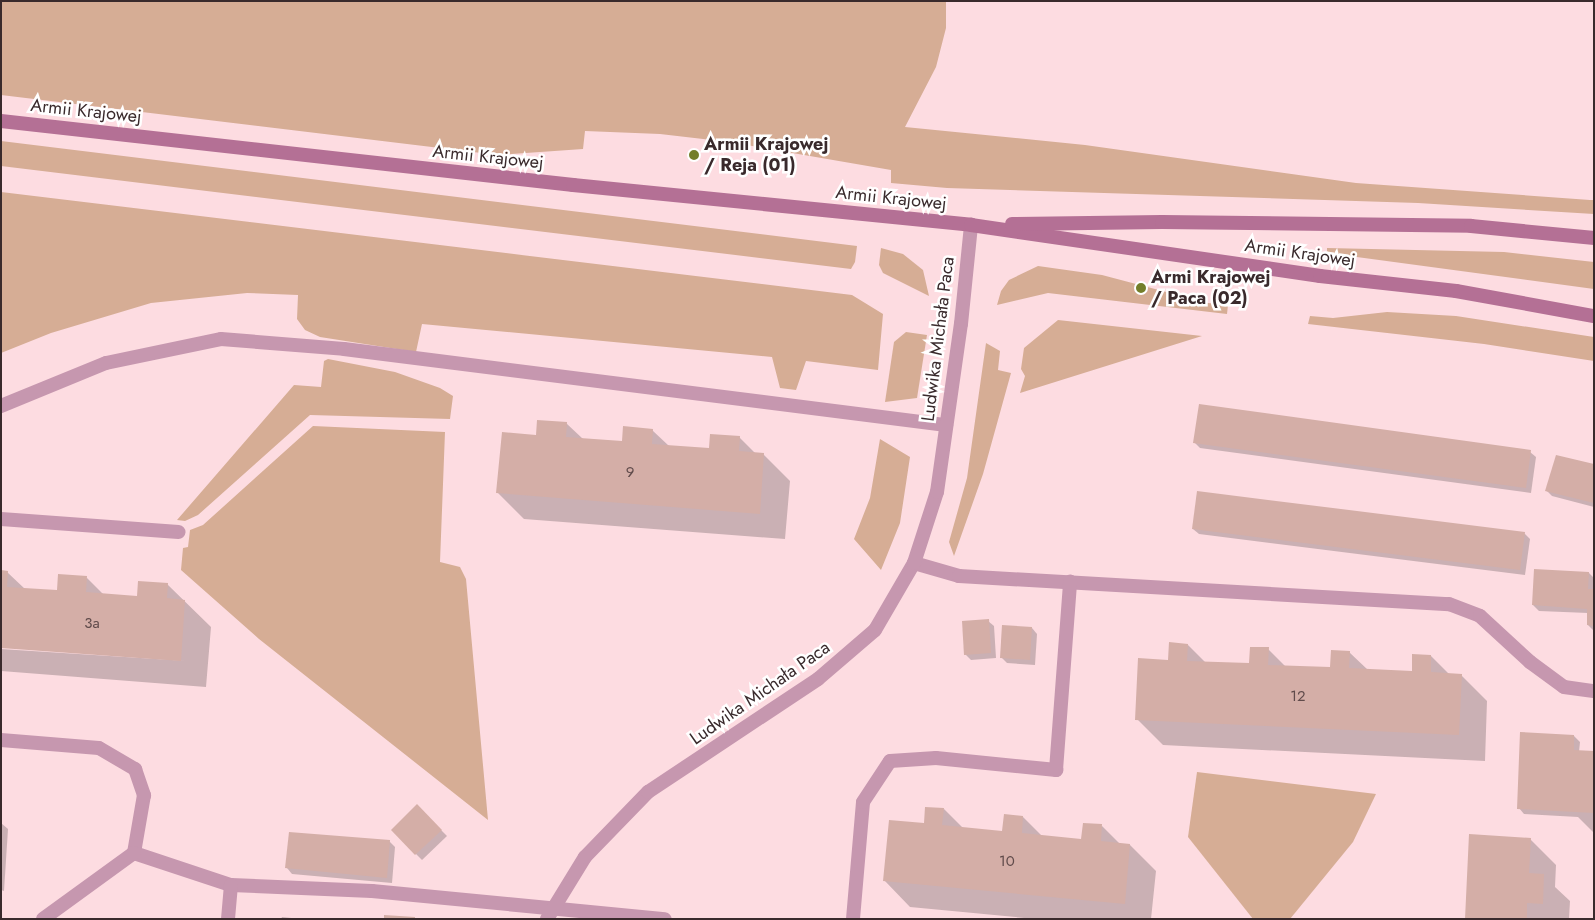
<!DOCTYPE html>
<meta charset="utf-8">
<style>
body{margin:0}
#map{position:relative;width:1595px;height:920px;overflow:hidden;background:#fddce1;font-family:Jost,sans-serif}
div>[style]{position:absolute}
.green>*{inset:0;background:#d6ad95}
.shadow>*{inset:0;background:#0003}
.building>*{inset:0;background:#d4aea7}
.minor>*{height:14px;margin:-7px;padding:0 7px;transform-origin:7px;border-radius:7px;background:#c697af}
.secondary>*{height:14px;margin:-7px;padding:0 7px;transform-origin:7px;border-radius:7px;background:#b47095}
.dots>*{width:14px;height:14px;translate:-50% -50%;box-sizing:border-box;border:2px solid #fff;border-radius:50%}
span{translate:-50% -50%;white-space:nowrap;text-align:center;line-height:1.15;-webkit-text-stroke:5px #fff;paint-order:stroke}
.number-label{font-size:15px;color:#604b4b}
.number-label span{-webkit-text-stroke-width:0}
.street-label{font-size:18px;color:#392a2c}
.poi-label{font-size:18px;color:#392a2c;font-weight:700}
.left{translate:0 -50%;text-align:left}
.frame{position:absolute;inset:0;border:2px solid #392a2c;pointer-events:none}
</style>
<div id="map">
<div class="green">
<div style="clip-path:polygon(1px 1px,946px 1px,946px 28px,936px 67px,905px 127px,1085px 145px,1356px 183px,1590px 200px,1594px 200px,1594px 214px,1418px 203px,947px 188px,891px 183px,891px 170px,729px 142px,660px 134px,585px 131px,583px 149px,498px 155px,1px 95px)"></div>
<div style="clip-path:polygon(1px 141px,857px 246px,855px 262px,851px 269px,1px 166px)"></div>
<div style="clip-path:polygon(1px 192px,852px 295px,883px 314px,878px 370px,806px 361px,796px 390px,780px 388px,772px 357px,422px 324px,416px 352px,320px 337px,305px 330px,297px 319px,298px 295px,247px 293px,151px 303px,51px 333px,1px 353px)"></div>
<div style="clip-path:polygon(881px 248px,903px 254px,923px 270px,929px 296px,883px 273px,879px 265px)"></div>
<div style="clip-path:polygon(1327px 248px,1504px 252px,1594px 262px,1594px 289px,1327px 253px)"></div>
<div style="clip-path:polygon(1038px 266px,1102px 275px,1208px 303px,1228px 305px,1227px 314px,1048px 293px,997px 305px,1001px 291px,1009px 280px)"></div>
<div style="clip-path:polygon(1387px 312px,1456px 316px,1594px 337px,1594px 361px,1484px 344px,1308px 324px,1310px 316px,1333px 318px)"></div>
<div style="clip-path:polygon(1058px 320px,1202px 336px,1020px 393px,1025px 376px,1021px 369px,1024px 348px)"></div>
<div style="clip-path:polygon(906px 332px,927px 335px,917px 398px,885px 402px,894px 342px)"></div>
<div style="clip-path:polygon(986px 343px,1000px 351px,998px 370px,1011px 373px,983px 474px,954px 556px,949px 542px,967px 478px)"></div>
<div style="clip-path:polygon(328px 359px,395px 372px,440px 388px,453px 396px,450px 419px,310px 415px,198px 515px,185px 521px,177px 520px,294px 385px,321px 387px,324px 361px)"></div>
<div style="clip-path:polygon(313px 426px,445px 432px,440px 562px,460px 567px,466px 579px,488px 820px,259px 639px,181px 570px,183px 548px,188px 547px,190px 530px,203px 525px)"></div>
<div style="clip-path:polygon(880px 439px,910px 457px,900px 523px,881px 570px,854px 539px,870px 498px)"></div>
<div style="clip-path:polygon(1197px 772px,1376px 794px,1353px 842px,1290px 919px,1253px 919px,1188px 837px)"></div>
</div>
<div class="shadow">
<div style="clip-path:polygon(566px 423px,583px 439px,623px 443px,652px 430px,669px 446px,710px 449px,739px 437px,756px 454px,763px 454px,790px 481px,785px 539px,524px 519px,498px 493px,538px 436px)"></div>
<div style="clip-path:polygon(1195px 443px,1530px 452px,1536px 457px,1531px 493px,1200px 448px)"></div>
<div style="clip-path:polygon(1594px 466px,1594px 507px,1552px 496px,1547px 491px)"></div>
<div style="clip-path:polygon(1193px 529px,1524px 533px,1530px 539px,1525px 575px,1199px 534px)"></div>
<div style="clip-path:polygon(7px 572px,25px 589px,58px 592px,87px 578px,104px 595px,138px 597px,167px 584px,211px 627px,206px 687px,1px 671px,1px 649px,187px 661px,1px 647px)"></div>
<div style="clip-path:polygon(1589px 573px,1594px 578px,1594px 631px,1588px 625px,1588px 613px,1539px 611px,1533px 605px)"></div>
<div style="clip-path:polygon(988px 621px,994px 626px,996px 658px,971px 660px,965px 654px)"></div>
<div style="clip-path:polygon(1032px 628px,1037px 634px,1035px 665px,1007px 663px,1001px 657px)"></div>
<div style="clip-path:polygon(1188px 645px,1206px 663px,1250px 665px,1268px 649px,1286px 667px,1331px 668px,1349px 652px,1368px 670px,1413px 672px,1431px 656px,1449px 674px,1461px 675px,1487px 701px,1485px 761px,1163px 745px,1137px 719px,1169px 661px)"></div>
<div style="clip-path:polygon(1574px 736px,1580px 742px,1579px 752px,1594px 753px,1594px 833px,1578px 817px,1524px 814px,1519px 808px)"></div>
<div style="clip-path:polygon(417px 806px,447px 836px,422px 860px,392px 830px)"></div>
<div style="clip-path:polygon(944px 809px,963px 828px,1003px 832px,1023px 817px,1042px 836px,1082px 840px,1102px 826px,1120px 844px,1130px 845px,1156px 871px,1151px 919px,1035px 919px,910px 907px,884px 880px,925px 825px)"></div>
<div style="clip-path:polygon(1px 823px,8px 829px,4px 891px,1px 890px)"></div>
<div style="clip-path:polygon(1530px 839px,1556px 865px,1555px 887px,1570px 901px,1569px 919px,1466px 919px)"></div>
<div style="clip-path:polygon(389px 841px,395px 847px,392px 883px,292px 874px,287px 868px)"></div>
<div style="clip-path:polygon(282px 917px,301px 919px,281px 919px)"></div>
</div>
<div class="building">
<div style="clip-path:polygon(1199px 404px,1531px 450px,1526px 488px,1193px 443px)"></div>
<div style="clip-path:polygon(537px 420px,567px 422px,566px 437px,622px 441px,623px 426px,653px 429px,652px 444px,709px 448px,710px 434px,740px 436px,739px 451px,764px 453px,760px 514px,496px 493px,502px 432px,536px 435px)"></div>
<div style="clip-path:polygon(1556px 455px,1594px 464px,1594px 503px,1545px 491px)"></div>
<div style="clip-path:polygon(1197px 491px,1525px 532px,1520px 570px,1192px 529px)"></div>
<div style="clip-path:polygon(1534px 569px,1589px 572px,1588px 589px,1594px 589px,1594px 626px,1587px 625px,1587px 609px,1532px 605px)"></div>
<div style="clip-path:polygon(1px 570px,8px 571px,7px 587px,57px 590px,58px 574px,87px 576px,86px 592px,137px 596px,138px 581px,168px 583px,167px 598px,185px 600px,181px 661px,1px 648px)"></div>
<div style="clip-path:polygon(989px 619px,991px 653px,964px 655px,962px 621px)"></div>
<div style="clip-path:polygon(1002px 625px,1032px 627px,1030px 660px,1000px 658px)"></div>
<div style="clip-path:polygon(1169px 642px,1188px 644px,1187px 661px,1249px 663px,1250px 647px,1269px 647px,1268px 665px,1330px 667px,1331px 650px,1350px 651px,1349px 668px,1412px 671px,1412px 654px,1431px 655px,1431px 672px,1462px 674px,1459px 735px,1135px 720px,1138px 658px,1168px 660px)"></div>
<div style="clip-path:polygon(1520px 732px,1574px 735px,1574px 750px,1594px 751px,1594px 813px,1517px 809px)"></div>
<div style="clip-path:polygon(417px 804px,442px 830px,415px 855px,391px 830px)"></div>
<div style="clip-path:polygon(925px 807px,944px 808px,942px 825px,1002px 831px,1004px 814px,1023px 816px,1022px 833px,1081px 839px,1083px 823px,1102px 824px,1101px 841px,1130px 844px,1125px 904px,883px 881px,889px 820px,924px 823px)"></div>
<div style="clip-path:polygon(289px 832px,390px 840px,387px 878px,285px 868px)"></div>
<div style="clip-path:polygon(1469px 834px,1531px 838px,1529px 873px,1544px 874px,1543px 904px,1527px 903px,1527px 919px,1465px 919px)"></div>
<div style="clip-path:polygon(384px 915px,415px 917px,415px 919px,384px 919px)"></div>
</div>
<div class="minor">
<div style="left:1px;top:406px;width:113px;rotate:-22.3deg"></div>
<div style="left:106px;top:363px;width:117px;rotate:-11.8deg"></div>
<div style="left:221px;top:339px;width:123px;rotate:4.6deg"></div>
<div style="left:344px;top:349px;width:607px;rotate:7.2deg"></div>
<div style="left:1px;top:519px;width:178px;rotate:4.2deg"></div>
<div style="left:914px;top:563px;width:47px;rotate:16.1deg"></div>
<div style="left:959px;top:576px;width:491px;rotate:3.3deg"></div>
<div style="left:1449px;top:604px;width:33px;rotate:21deg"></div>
<div style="left:1480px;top:616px;width:68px;rotate:42.6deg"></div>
<div style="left:1530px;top:662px;width:42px;rotate:36.3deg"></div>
<div style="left:1564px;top:687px;width:30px;rotate:8deg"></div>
<div style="left:1px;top:740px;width:98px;rotate:4.7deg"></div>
<div style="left:99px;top:748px;width:42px;rotate:30.3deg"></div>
<div style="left:135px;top:769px;width:28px;rotate:71deg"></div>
<div style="left:144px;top:795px;width:59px;rotate:99.8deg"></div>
<div style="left:134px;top:853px;width:102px;rotate:18.3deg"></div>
<div style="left:231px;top:885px;width:141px;rotate:2.4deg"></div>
<div style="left:372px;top:891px;width:294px;rotate:5.5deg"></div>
<div style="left:43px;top:919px;width:112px;rotate:-36deg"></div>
<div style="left:228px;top:919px;width:34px;rotate:-85deg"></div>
<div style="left:547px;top:919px;width:73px;rotate:-58.5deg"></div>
<div style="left:585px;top:857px;width:91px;rotate:-45.9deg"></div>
<div style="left:648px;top:792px;width:204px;rotate:-33.6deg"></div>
<div style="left:818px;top:679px;width:75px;rotate:-40.7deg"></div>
<div style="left:875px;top:630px;width:78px;rotate:-59.8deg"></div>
<div style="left:914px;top:563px;width:75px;rotate:-72.1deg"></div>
<div style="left:937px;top:492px;width:170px;rotate:-81.9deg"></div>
<div style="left:961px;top:324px;width:100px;rotate:-84.2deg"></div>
<div style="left:853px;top:919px;width:117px;rotate:-85.1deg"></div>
<div style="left:863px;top:802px;width:49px;rotate:-56.6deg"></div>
<div style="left:890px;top:761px;width:46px;rotate:-3.7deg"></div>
<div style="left:936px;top:758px;width:121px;rotate:5.7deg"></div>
<div style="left:1056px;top:770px;width:189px;rotate:-85.7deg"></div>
</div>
<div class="secondary">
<div style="left:1px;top:121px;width:576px;rotate:6.38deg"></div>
<div style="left:573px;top:185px;width:400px;rotate:5.7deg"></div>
<div style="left:971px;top:225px;width:353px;rotate:8.3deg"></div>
<div style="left:1320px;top:276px;width:137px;rotate:6.3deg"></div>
<div style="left:1456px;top:291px;width:140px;rotate:10.3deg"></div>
<div style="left:1012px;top:224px;width:150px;rotate:-0.8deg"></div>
<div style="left:1162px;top:222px;width:309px;rotate:0.7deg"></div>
<div style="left:1471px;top:226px;width:124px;rotate:5.6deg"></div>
</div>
<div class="dots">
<div style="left:694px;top:155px;background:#747e2a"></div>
<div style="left:1141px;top:288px;background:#747e2a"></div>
</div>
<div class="number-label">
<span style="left:630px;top:473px">9</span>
<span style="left:92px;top:624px">3a</span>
<span style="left:1298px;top:697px">12</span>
<span style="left:1007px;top:862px">10</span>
</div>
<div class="street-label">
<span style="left:86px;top:111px;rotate:6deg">Armii Krajowej</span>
<span style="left:488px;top:157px;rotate:6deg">Armii Krajowej</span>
<span style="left:891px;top:198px;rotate:6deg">Armii Krajowej</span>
<span style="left:1300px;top:253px;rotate:8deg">Armii Krajowej</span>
<span style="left:938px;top:339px;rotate:-83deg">Ludwika Michała Paca</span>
<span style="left:760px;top:693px;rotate:-35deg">Ludwika Michała Paca</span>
</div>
<div class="poi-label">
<span class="left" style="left:704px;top:155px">Armii Krajowej<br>/ Reja (01)</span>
<span class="left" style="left:1151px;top:288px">Armi Krajowej<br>/ Paca (02)</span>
</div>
<div class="frame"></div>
</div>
